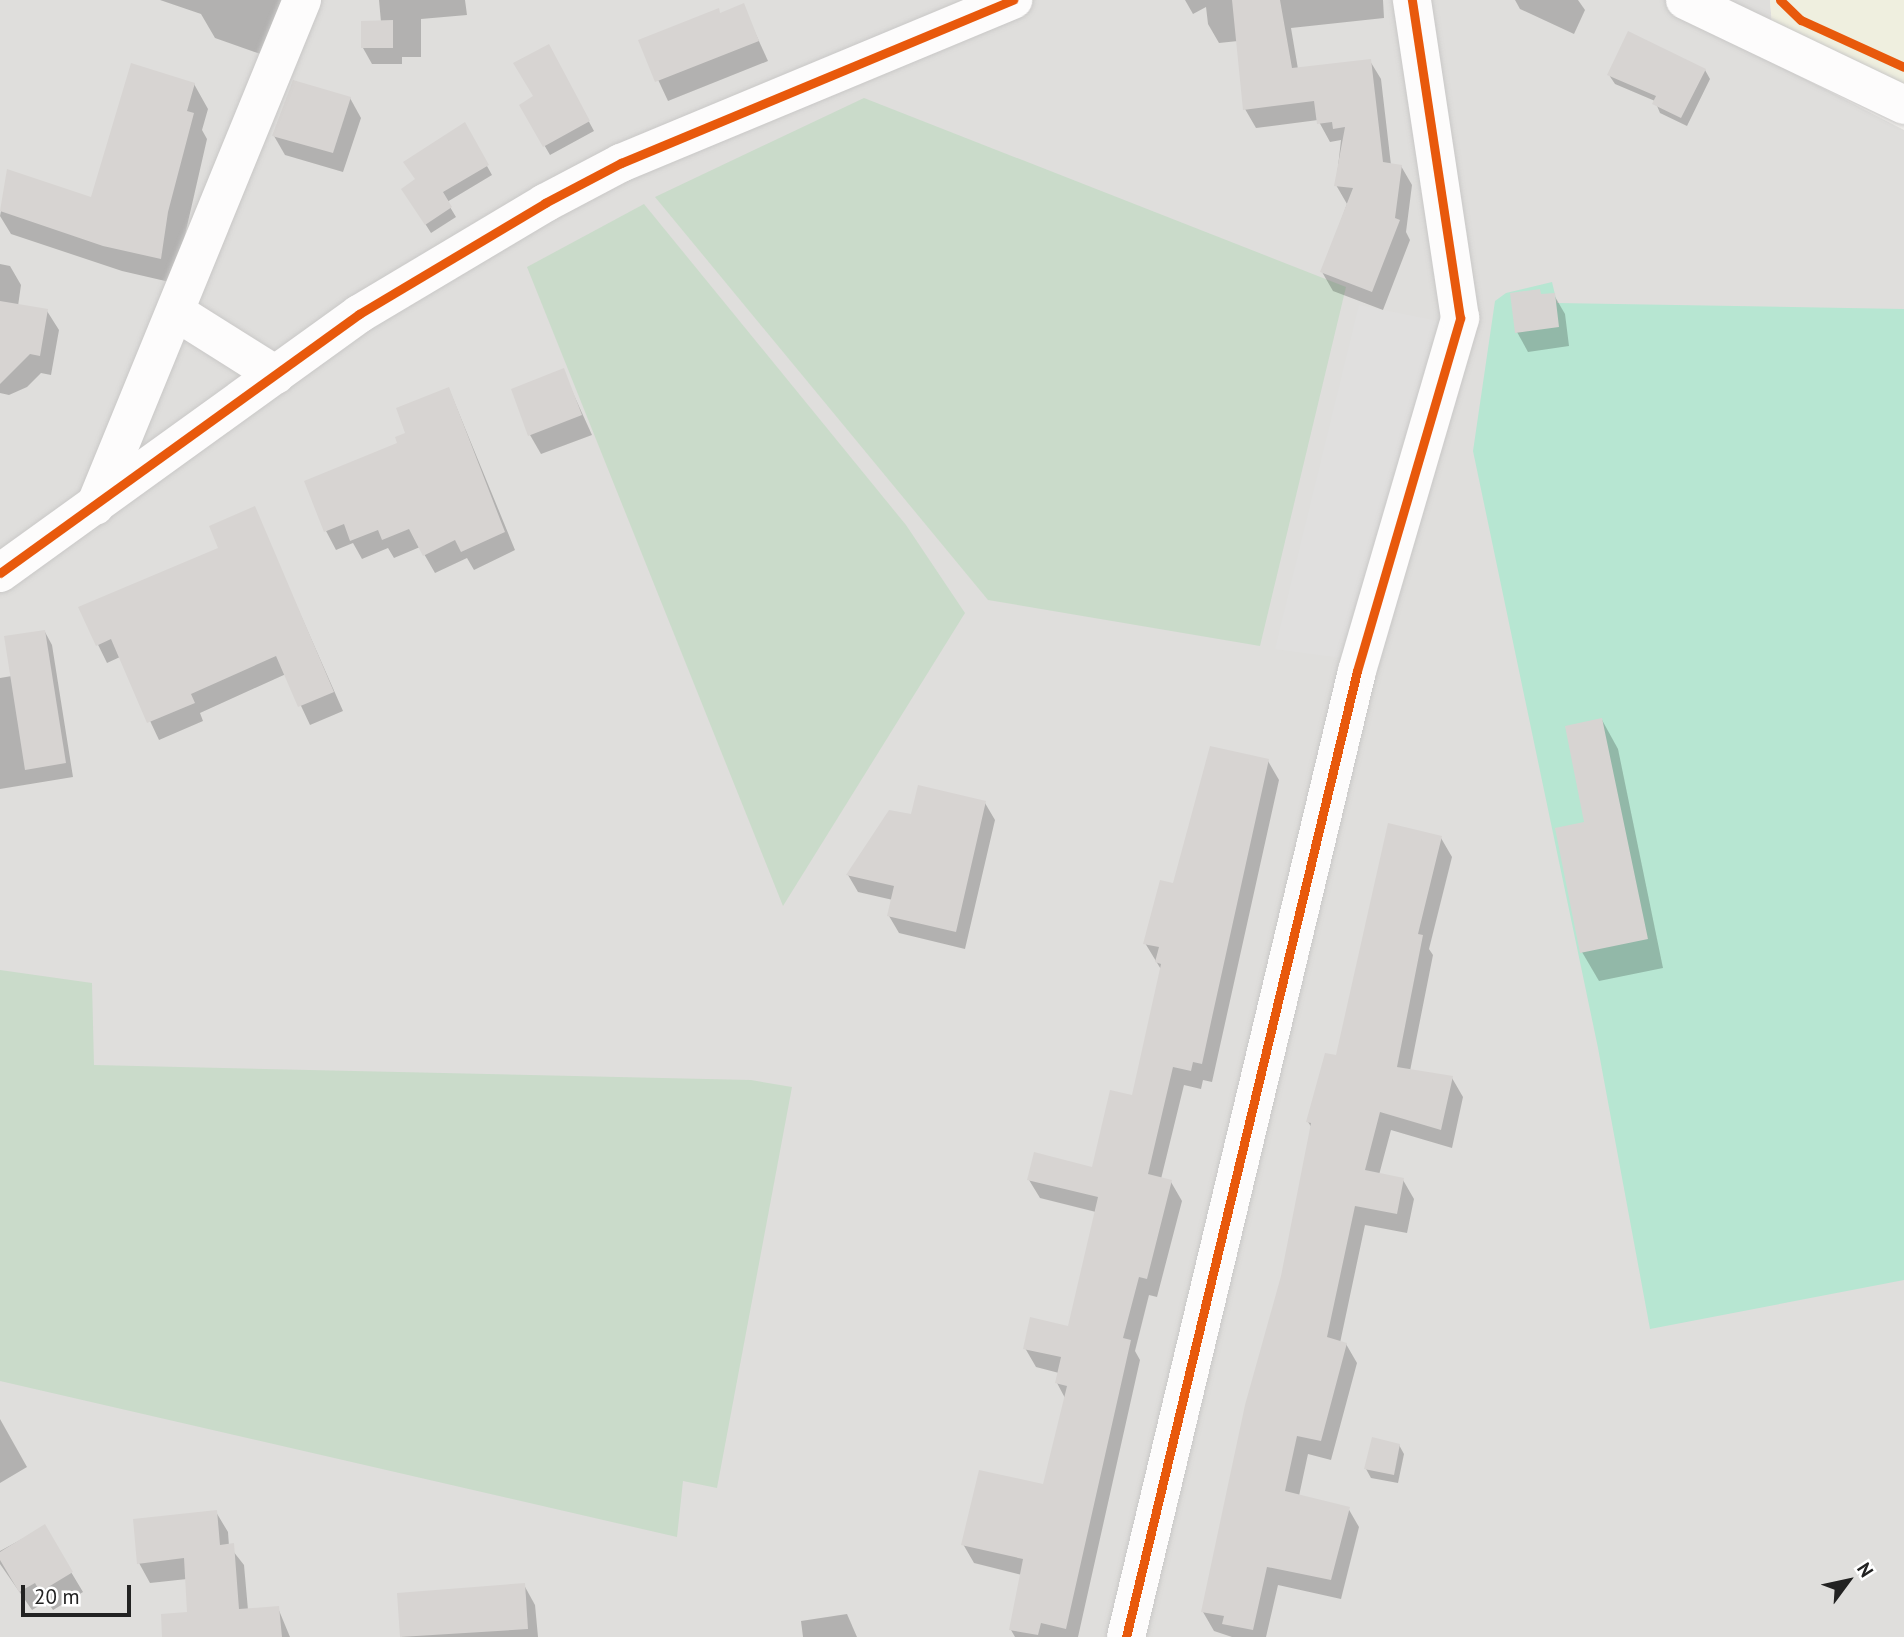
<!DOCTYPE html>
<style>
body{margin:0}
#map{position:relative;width:1904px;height:1637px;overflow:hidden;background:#f0eeeb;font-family:"PT Sans",sans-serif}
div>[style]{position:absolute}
.residential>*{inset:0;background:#dfdedc}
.farmland>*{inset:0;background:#efefdf}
.cemetery>*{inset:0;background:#cadbca}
.pitch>*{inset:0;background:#b7e6d2}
.parking>*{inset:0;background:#e0dfde}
.shadow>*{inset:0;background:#0003}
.building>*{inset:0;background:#d7d4d2}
.roads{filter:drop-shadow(0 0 2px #c9c8c7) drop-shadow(0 0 2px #c9c8c7)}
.minor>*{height:38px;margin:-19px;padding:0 19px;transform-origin:19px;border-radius:19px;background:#fdfcfc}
.cycleway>*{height:9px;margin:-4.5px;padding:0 4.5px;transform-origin:4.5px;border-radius:4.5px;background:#e8590c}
span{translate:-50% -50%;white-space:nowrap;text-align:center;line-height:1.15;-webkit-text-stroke:5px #fff;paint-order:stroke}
.north{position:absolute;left:1813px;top:1546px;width:70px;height:70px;-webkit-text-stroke:5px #fff;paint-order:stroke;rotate:57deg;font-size:19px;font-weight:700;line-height:28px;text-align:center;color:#222}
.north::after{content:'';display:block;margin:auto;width:24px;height:32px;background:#222;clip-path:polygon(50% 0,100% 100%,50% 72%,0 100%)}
.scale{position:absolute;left:21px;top:1585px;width:110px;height:32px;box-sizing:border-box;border:4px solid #222;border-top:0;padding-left:9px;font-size:21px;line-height:24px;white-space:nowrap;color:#222;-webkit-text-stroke:5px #fff;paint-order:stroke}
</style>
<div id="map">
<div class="residential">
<div style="clip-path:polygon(0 0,1770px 0,1772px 25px,1762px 57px,1904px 130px,1904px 1637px,0 1637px)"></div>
</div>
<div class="farmland">
<div style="clip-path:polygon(1770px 0,1904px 0,1904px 87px,1772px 25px)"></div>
</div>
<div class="cemetery">
<div style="clip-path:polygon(864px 98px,1346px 287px,1260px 646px,988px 600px,655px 197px)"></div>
<div style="clip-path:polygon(644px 204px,906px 525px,965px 613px,783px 906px,527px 267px)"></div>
<div style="clip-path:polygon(0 970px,92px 983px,94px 1065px,751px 1080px,792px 1087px,717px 1488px,683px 1481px,677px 1537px,0 1381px)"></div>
</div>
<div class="pitch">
<div style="clip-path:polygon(1552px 282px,1557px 303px,1904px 309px,1904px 1280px,1650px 1329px,1598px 1048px,1473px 451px,1495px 301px,1506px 293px)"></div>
</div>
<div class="parking">
<div style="clip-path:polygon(1359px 305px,1438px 321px,1348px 659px,1275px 649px)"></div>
</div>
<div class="shadow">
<div style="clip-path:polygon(160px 0,283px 0,269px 57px,215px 38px,201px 14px)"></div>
<div style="clip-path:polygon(379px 0,465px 0,467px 15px,421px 19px,421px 57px,402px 57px,402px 64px,372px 64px,363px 48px,381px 22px)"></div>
<div style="clip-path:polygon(1185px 0,1383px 0,1384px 18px,1291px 28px,1298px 69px,1370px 61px,1381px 79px,1391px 165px,1401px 166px,1412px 185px,1406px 232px,1410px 240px,1383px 310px,1333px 291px,1322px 272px,1347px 204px,1336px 185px,1341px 140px,1330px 142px,1318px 120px,1256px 128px,1245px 109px,1238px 41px,1219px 43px,1208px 24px,1206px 7px,1193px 14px)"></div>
<div style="clip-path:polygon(1515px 0,1578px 0,1585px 10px,1574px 34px,1520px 9px)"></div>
<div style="clip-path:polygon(743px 6px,768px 61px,668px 101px,640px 41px)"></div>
<div style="clip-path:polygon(548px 46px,594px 131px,550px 155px,521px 105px,536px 97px)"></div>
<div style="clip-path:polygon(1705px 70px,1710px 79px,1687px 126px,1660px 113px,1655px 101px,1615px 84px,1609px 75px)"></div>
<div style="clip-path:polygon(194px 84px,208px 109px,202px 130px,207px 139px,174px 283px,122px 271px,11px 234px,0 216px,9px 171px,93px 199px)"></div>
<div style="clip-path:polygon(350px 98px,361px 118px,343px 172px,285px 155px,274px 136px)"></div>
<div style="clip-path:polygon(464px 125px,492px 175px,447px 202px,456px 217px,431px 233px,409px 198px,417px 180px)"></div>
<div style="clip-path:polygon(0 264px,10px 266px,21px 285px,18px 306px,47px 311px,59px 330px,51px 375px,41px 373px,27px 387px,9px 395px,0 393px)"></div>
<div style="clip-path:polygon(1554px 295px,1565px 314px,1569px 346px,1528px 352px,1517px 332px)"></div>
<div style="clip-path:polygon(563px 371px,592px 435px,541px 454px,530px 435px)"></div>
<div style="clip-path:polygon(449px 389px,515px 550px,474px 570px,467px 558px,435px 573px,420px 547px,394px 558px,388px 548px,362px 559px,353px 543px,336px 550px,326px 531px)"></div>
<div style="clip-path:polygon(254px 509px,343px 711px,310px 725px,286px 674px,200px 713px,203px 721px,159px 740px,120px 657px,107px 663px,80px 608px,220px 549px)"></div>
<div style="clip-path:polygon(45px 632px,52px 645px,73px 777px,0 789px,0 678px,12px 676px)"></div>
<div style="clip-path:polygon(1602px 720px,1618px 749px,1663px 968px,1599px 981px,1582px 952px,1586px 823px)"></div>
<div style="clip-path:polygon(1268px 761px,1279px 780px,1212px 1082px,1203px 1080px,1201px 1089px,1184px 1085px,1161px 1179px,1171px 1182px,1182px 1201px,1157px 1297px,1149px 1295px,1135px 1351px,1140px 1360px,1078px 1637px,1015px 1637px,1011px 1630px,1022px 1575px,974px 1563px,963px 1544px,1044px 1486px,1065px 1398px,1057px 1383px,1059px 1373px,1036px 1367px,1025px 1348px,1070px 1328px,1096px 1212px,1040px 1198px,1029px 1180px,1093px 1169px,1133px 1097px,1162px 971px,1145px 943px,1175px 885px)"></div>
<div style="clip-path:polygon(985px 803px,995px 820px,965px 949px,899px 933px,889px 916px,893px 900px,858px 892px,848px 875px,912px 816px)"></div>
<div style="clip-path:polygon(1441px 838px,1452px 857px,1429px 949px,1433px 955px,1410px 1071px,1452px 1078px,1463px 1097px,1452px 1148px,1391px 1130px,1379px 1175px,1403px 1180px,1414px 1199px,1407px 1233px,1365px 1225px,1340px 1343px,1346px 1344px,1357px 1363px,1331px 1460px,1308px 1454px,1299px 1496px,1348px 1508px,1359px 1527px,1341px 1599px,1278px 1585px,1266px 1637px,1232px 1637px,1214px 1631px,1203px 1612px,1283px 1276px,1312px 1128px,1308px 1122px)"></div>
<div style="clip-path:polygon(0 1419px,27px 1467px,0 1483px)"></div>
<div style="clip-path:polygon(1399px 1445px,1404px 1454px,1398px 1483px,1371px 1478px,1366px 1469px)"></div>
<div style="clip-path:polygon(216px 1512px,228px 1532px,229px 1546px,244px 1565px,248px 1610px,278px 1608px,290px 1637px,189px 1637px,187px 1579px,150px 1583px,139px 1563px)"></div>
<div style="clip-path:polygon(44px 1527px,83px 1592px,53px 1610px,47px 1601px,32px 1610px,0 1564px,0 1551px)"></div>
<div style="clip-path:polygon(524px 1585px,535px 1605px,538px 1637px,402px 1637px,399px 1595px)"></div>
<div style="clip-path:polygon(847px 1614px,857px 1637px,803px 1637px,801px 1621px)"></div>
</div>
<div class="building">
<div style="clip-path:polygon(1232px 0,1280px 0,1292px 68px,1371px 59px,1383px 162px,1402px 165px,1395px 218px,1400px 220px,1372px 292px,1320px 272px,1353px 188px,1334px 186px,1345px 127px,1333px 129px,1332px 122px,1317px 124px,1314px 101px,1243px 110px)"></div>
<div style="clip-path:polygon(744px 3px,759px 41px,655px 82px,638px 40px,719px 8px,720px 13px)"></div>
<div style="clip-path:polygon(393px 20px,393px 48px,361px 48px,361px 21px)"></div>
<div style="clip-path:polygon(1628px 31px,1706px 69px,1681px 118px,1652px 104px,1656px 96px,1607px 75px)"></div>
<div style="clip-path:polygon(549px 44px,590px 121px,543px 147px,519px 105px,533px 96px,513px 63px)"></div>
<div style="clip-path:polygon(131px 63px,195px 83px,187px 111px,194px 113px,168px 212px,161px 259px,103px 246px,0 211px,7px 169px,91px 197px)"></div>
<div style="clip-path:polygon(293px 80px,351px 97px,333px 153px,272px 136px)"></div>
<div style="clip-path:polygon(465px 122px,489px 165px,443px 192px,452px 207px,425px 225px,401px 189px,415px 179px,403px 162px)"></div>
<div style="clip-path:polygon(1540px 289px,1541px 294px,1555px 293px,1559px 327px,1515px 333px,1510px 293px)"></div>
<div style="clip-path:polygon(0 301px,48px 309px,40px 356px,30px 354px,0 384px)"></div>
<div style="clip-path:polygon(564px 368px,582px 415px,528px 436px,511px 389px)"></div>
<div style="clip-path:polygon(449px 387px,505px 532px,461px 552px,455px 540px,423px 556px,409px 529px,382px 540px,378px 530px,350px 541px,344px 524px,324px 532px,304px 481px,397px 443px,395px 437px,405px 433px,396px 408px)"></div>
<div style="clip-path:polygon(255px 506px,334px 692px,298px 707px,276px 656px,191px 694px,195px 703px,147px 723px,111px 639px,96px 646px,78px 607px,218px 548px,209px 526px)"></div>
<div style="clip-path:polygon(45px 630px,66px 763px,25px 770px,4px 636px)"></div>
<div style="clip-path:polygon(1602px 718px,1648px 939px,1580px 953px,1555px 828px,1584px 822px,1565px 726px)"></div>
<div style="clip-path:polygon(1210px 746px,1269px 759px,1211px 1022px,1202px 1064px,1193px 1062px,1191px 1071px,1173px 1067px,1148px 1174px,1172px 1180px,1147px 1279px,1139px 1277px,1123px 1338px,1131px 1340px,1066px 1629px,1041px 1623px,1038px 1635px,1009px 1630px,1023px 1559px,961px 1545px,979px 1470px,1043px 1484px,1067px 1386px,1055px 1383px,1061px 1357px,1023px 1349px,1030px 1317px,1068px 1326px,1098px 1197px,1027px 1180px,1034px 1152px,1092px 1167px,1110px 1090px,1132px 1095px,1161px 964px,1155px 962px,1159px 947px,1143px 944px,1160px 880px,1173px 883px)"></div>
<div style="clip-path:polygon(918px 785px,986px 801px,956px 932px,887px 916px,894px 886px,846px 875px,889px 810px,911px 814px)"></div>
<div style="clip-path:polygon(1388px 823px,1442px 836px,1418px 934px,1423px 935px,1397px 1067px,1453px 1076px,1441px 1130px,1380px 1112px,1365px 1170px,1404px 1178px,1397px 1214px,1355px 1206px,1327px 1337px,1347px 1343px,1321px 1441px,1297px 1436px,1285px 1491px,1350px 1507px,1331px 1580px,1267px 1567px,1253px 1630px,1222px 1624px,1224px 1616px,1201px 1612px,1245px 1405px,1281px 1276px,1311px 1123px,1306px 1122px,1325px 1053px,1336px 1055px)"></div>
<div style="clip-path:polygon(1372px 1437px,1400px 1444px,1394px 1475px,1364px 1469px)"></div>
<div style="clip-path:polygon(217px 1510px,220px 1545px,234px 1543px,239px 1609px,279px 1606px,282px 1637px,162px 1637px,161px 1614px,187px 1612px,184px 1558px,137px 1564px,133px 1519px)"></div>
<div style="clip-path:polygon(45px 1524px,73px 1572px,40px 1592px,35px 1583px,19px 1592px,0 1560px,0 1552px)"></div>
<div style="clip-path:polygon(525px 1583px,528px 1629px,400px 1637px,397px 1593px)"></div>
</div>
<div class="roads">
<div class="minor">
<div style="left:1685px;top:0;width:243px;rotate:25.6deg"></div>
<div style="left:176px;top:312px;width:118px;rotate:32.2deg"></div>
<div style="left:95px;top:506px;width:547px;rotate:-67.75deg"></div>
<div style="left:0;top:573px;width:443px;rotate:-35.8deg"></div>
<div style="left:359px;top:314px;width:217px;rotate:-30.8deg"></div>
<div style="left:545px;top:203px;width:86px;rotate:-27.8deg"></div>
<div style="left:621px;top:163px;width:425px;rotate:-22.6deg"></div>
<div style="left:1126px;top:1637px;width:993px;rotate:-76.55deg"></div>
<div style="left:1357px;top:671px;width:368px;rotate:-73.7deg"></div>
<div style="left:1460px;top:318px;width:322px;rotate:-98.6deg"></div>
</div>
</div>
<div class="cycleway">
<div style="left:1780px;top:0;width:29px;rotate:44deg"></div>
<div style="left:1801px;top:20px;width:113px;rotate:24.5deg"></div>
<div style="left:0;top:573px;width:443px;rotate:-35.8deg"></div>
<div style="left:359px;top:314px;width:217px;rotate:-30.8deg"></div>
<div style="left:545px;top:203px;width:86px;rotate:-27.8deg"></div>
<div style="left:621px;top:163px;width:425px;rotate:-22.6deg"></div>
<div style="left:1126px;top:1637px;width:993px;rotate:-76.55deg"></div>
<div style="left:1357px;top:671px;width:368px;rotate:-73.7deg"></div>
<div style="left:1460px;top:318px;width:322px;rotate:-98.6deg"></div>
</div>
<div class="north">N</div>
<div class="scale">20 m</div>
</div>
